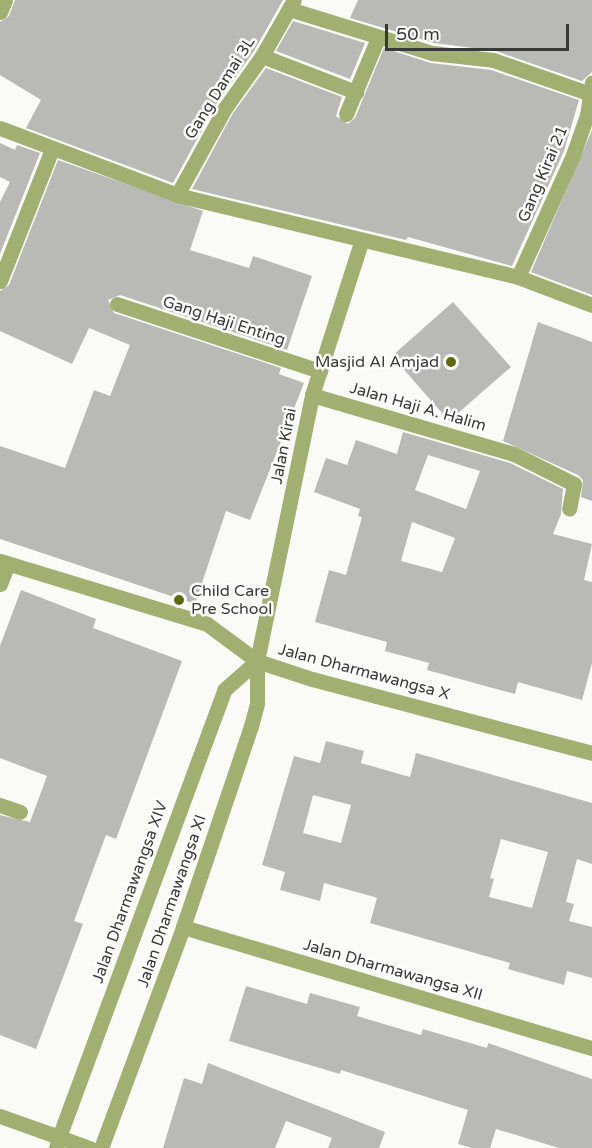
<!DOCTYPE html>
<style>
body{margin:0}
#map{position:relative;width:592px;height:1148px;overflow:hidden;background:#fafbf7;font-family:"Varela Round",sans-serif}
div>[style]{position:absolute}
.building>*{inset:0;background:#b9bab6}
.minor>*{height:15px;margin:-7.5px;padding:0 7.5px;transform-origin:7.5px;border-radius:7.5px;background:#a3ae71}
.tertiary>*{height:15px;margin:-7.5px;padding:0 7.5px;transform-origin:7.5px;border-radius:7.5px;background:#a3ae71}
.dots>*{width:16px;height:16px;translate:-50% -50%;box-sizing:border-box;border:3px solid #fff;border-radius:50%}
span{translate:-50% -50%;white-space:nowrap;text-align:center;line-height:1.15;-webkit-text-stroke:5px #fff;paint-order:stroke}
.street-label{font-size:16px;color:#393938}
.poi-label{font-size:16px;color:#393938}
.right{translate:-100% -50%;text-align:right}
.left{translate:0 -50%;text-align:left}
.scale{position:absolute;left:385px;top:24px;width:184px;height:27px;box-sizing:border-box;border:3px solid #393938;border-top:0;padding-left:8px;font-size:18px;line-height:21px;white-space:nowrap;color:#393938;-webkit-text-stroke:4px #fff;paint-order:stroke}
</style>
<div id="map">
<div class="building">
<div style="clip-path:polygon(15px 0,283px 0,254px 51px,217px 103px,173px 183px,26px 128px,41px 100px,0 75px,0 22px,9px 16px)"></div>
<div style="clip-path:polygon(358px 0,592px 0,592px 72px,582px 81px,496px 51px,434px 43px,350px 18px)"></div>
<div style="clip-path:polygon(293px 21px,365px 43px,350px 79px,276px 51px)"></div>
<div style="clip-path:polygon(384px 48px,431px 63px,491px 70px,579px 100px,564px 151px,512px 266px,408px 237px,406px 240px,192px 189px,233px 113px,266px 68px,342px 97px,336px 116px,348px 124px,355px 118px)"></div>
<div style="clip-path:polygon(592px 130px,592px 295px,531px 272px)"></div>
<div style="clip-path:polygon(0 143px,15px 150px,17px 145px,40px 153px,0 254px,0 202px,10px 182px,0 177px)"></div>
<div style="clip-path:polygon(58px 160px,203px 211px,190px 250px,249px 268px,253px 256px,312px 276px,287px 350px,120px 295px,108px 300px,114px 313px,281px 368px,279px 374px,304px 383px,250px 520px,226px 511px,195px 604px,0 539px,0 446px,65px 468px,94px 390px,110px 396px,130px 345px,89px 328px,72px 364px,0 331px,0 291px,9px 285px)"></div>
<div style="clip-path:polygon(453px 302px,511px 367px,449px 421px,392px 356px)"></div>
<div style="clip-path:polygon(538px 322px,592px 342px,592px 501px,581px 497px,583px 480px,578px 475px,503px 441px)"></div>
<div style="clip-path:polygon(evenodd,403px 432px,510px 463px,563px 489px,561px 514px,553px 534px,592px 544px,584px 580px,592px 582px,592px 663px,582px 700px,518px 682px,515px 694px,427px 670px,429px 663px,385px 651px,387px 642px,315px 622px,329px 570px,346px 575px,362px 517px,358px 516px,360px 509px,314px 492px,326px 458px,347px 465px,356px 440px,397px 454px,403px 432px,428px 455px,480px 471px,466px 509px,415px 490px,428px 455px,403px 432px,412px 522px,455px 538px,442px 572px,401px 561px,412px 522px)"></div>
<div style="clip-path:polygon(21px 590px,96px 619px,93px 628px,182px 661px,116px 839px,106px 835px,74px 921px,83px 924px,36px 1049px,0 1035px,0 815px,30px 822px,47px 776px,0 758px,0 646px)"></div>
<div style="clip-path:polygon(evenodd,326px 741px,364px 751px,361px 763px,410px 777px,416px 753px,592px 803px,592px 864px,577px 859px,566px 902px,574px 904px,569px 921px,592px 927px,592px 978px,567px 971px,564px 985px,508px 969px,510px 963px,370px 923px,377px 898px,371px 896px,324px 883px,320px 901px,280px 890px,285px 872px,262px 865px,294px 756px,320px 763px,326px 741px,313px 795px,351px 805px,341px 843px,303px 833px,313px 795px,326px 741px,501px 839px,548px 852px,532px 908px,489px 897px,494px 879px,490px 878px,501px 839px)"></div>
<div style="clip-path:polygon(246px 986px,307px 1004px,310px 993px,360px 1007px,357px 1016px,421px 1035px,423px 1029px,487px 1048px,488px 1043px,592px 1079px,592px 1148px,559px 1148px,496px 1129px,490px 1148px,472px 1148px,458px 1144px,468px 1110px,341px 1070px,340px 1074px,229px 1041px)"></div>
<div style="clip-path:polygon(208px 1063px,385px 1132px,379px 1148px,328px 1148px,332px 1138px,286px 1121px,275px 1148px,163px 1148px,184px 1078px,202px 1084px)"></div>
</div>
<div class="minor">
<div style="left:289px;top:9px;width:150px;rotate:17.1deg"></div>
<div style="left:432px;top:53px;width:61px;rotate:6.5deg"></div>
<div style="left:493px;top:60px;width:101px;rotate:19.2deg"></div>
<div style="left:0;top:12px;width:13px;rotate:-67deg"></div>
<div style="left:262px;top:56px;width:101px;rotate:21deg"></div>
<div style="left:346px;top:114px;width:82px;rotate:-67.2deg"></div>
<div style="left:0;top:128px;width:189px;rotate:20.7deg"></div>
<div style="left:177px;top:195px;width:351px;rotate:13.5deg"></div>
<div style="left:518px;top:277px;width:79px;rotate:20.7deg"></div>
<div style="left:177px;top:195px;width:99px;rotate:-61.1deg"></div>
<div style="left:225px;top:108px;width:64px;rotate:-54.6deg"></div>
<div style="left:262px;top:56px;width:64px;rotate:-60.3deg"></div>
<div style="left:518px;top:277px;width:134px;rotate:-65.7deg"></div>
<div style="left:573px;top:155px;width:42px;rotate:-70.7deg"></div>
<div style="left:587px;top:115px;width:33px;rotate:-81deg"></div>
<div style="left:0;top:281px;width:142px;rotate:-68.5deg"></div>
<div style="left:117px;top:304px;width:214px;rotate:18.3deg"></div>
<div style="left:312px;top:395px;width:210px;rotate:16.3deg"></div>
<div style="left:514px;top:454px;width:67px;rotate:26.6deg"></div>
<div style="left:574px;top:484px;width:25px;rotate:101deg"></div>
<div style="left:0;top:584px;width:22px;rotate:-69deg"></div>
<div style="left:257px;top:661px;width:272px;rotate:-78.3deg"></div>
<div style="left:312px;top:395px;width:161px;rotate:-72.2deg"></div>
<div style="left:0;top:805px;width:21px;rotate:19deg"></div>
<div style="left:183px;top:927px;width:427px;rotate:16.5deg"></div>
<div style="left:56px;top:1148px;width:11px;rotate:-75deg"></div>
<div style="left:59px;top:1137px;width:33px;rotate:20deg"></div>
</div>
<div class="tertiary">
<div style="left:0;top:561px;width:216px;rotate:16.9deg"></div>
<div style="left:207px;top:624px;width:62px;rotate:36.5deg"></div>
<div style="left:257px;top:661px;width:58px;rotate:18.1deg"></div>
<div style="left:312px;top:679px;width:290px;rotate:14.8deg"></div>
<div style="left:0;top:1116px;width:63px;rotate:19.6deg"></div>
<div style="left:59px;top:1137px;width:476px;rotate:-69.7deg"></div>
<div style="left:224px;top:690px;width:44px;rotate:-41.3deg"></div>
<div style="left:101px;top:1148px;width:236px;rotate:-69.6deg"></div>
<div style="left:183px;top:927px;width:212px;rotate:-71.3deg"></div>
<div style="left:251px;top:726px;width:24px;rotate:-75deg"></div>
<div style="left:257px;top:703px;width:42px;rotate:-90deg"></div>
</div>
<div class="dots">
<div style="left:451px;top:362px;background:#5e690e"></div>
<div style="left:179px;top:600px;background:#5e690e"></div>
</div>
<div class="street-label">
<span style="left:220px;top:88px;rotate:-58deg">Gang Damai 3L</span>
<span style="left:543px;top:174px;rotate:-67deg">Gang Kirai 21</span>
<span style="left:224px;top:321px;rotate:18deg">Gang Haji Enting</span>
<span style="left:418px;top:407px;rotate:16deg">Jalan Haji A. Halim</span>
<span style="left:284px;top:446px;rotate:-79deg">Jalan Kirai</span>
<span style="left:364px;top:672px;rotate:15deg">Jalan Dharmawangsa X</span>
<span style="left:130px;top:892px;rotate:-70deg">Jalan Dharmawangsa XIV</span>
<span style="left:172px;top:901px;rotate:-71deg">Jalan Dharmawangsa XI</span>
<span style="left:393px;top:970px;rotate:16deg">Jalan Dharmawangsa XII</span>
</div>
<div class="poi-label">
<span class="right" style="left:439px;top:362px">Masjid Al Amjad</span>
<span class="left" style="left:191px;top:600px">Child Care<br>Pre School</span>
</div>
<div class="scale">50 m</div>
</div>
